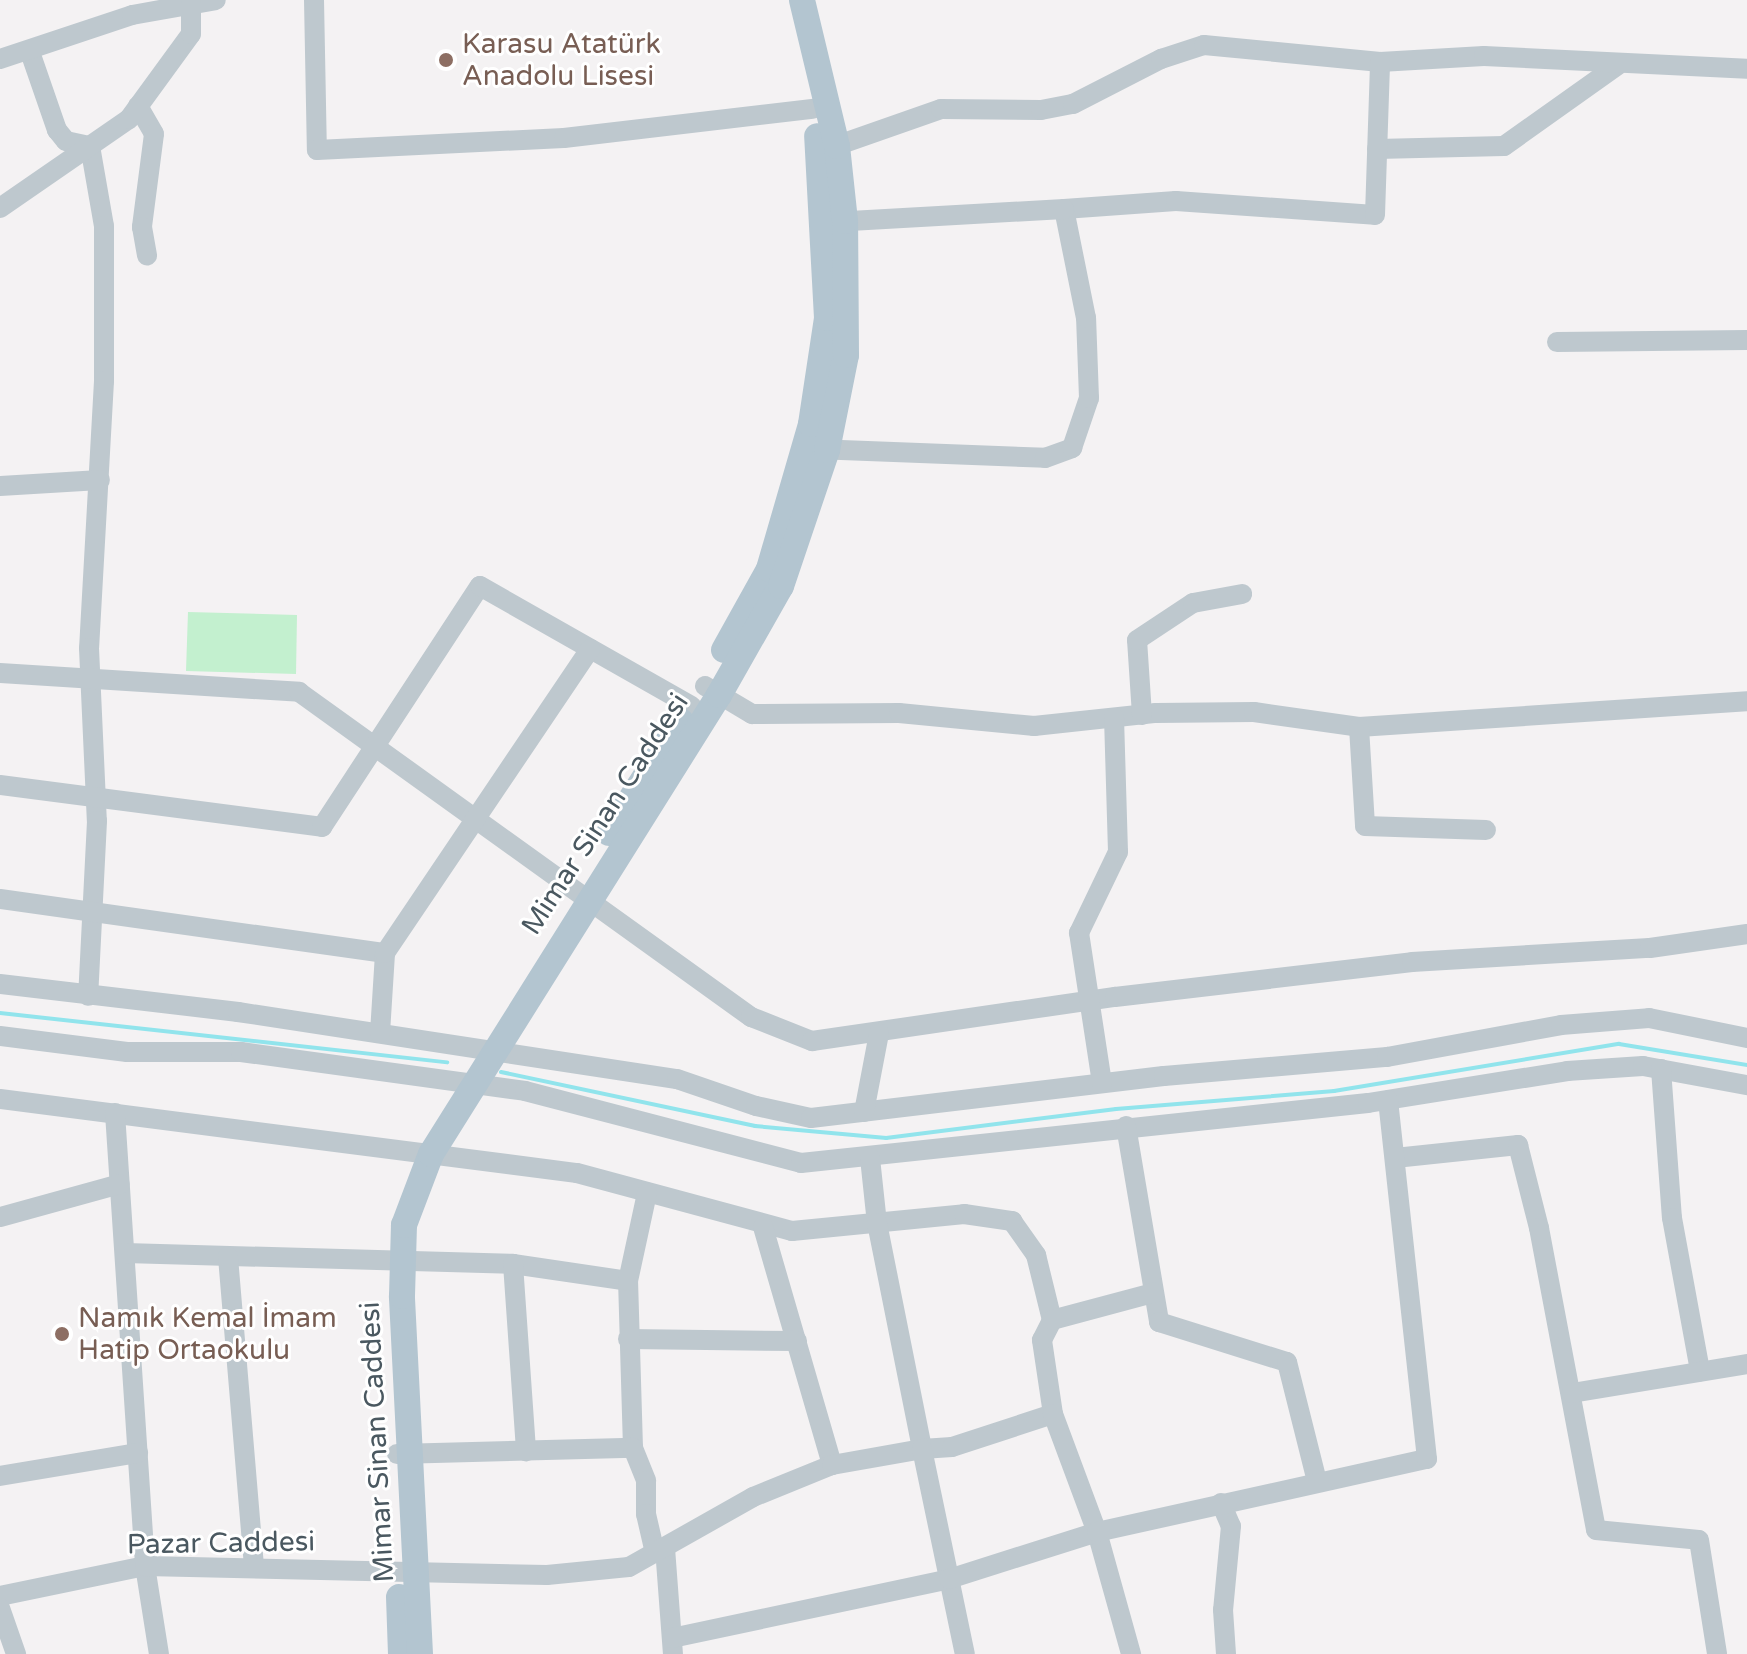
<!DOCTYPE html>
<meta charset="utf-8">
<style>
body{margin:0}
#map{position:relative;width:1747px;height:1654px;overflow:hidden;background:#f4f2f3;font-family:"Varela Round",sans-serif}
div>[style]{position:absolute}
.green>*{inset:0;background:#c3f0cf}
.stream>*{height:4px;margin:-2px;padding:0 2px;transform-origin:2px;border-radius:2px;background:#91e4ec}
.minor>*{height:20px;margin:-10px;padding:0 10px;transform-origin:10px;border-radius:10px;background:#bec8ce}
.major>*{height:26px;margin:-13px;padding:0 13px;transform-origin:13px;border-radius:13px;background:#b3c5d0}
.dots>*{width:22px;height:22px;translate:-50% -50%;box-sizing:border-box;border:4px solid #fff;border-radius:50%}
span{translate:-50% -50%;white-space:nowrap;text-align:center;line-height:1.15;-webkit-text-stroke:6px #fff;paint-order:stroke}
.education-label{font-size:28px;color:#785e54}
.left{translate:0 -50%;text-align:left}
.street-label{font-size:28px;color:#4a5860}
</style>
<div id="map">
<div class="green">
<div style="clip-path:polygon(188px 612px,297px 615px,296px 674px,186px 671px)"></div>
</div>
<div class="stream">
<div style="left:0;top:1013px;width:450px;rotate:6.3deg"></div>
<div style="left:501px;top:1072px;width:260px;rotate:12deg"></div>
<div style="left:755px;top:1126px;width:132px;rotate:5.2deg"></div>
<div style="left:886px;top:1138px;width:232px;rotate:-7.2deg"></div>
<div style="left:1116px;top:1109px;width:219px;rotate:-4.7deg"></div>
<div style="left:1334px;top:1091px;width:289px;rotate:-9.4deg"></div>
<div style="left:1619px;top:1044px;width:130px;rotate:9.3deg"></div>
</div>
<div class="minor">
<div style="left:314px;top:0;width:150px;rotate:88.9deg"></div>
<div style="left:317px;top:150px;width:247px;rotate:-2.8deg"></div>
<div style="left:564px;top:138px;width:250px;rotate:-6.7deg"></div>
<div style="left:30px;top:52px;width:83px;rotate:70.9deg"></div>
<div style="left:57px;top:130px;width:14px;rotate:51deg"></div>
<div style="left:66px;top:141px;width:25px;rotate:12deg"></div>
<div style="left:90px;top:146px;width:81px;rotate:80.1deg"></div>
<div style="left:104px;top:226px;width:155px;rotate:90deg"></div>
<div style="left:104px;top:381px;width:267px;rotate:93.2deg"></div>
<div style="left:89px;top:648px;width:173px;rotate:87.4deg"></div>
<div style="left:97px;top:821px;width:175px;rotate:92.9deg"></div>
<div style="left:0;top:59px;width:139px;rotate:-18.4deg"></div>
<div style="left:132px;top:15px;width:85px;rotate:-10.1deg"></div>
<div style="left:138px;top:106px;width:32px;rotate:60deg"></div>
<div style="left:154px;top:134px;width:94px;rotate:97.4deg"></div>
<div style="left:142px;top:227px;width:29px;rotate:80deg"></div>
<div style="left:1377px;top:149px;width:127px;rotate:-1.4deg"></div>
<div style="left:1504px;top:146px;width:140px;rotate:-35.4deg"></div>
<div style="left:824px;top:150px;width:124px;rotate:-19.3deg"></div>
<div style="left:941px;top:109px;width:100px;rotate:0.6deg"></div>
<div style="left:1041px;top:110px;width:33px;rotate:-11deg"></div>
<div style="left:1073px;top:104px;width:99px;rotate:-27.1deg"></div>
<div style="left:1161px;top:59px;width:45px;rotate:-18deg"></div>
<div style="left:1204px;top:45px;width:177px;rotate:5.5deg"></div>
<div style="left:1380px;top:62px;width:104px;rotate:-3.3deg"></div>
<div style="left:1484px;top:56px;width:263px;rotate:2.8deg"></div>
<div style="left:0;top:208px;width:157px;rotate:-34.6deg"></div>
<div style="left:129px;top:119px;width:105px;rotate:-53.9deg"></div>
<div style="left:191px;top:34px;width:31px;rotate:-90deg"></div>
<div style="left:1064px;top:209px;width:112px;rotate:-4.1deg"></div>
<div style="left:1176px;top:201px;width:199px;rotate:4deg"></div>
<div style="left:1375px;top:215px;width:153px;rotate:-88.1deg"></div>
<div style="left:1557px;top:342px;width:190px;rotate:-0.6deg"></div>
<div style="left:815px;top:449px;width:230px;rotate:2.2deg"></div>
<div style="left:1045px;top:458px;width:29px;rotate:-20deg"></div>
<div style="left:1072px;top:448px;width:53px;rotate:-71.2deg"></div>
<div style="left:1089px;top:398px;width:80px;rotate:-92.1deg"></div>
<div style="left:1086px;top:318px;width:111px;rotate:-101.4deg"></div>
<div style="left:1064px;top:209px;width:232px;rotate:176.8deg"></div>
<div style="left:0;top:486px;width:100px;rotate:-3.4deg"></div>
<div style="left:0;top:673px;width:300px;rotate:3.6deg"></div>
<div style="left:299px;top:692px;width:557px;rotate:35.72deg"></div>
<div style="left:751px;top:1017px;width:66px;rotate:21.5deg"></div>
<div style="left:812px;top:1041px;width:306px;rotate:-8.3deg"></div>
<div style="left:1115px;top:997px;width:299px;rotate:-6.7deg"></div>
<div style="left:1412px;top:962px;width:238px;rotate:-3.4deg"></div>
<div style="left:1650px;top:948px;width:98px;rotate:-8.2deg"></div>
<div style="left:705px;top:686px;width:55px;rotate:30.8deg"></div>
<div style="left:752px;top:714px;width:147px;rotate:-0.4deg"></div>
<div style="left:899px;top:713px;width:136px;rotate:5.5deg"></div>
<div style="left:1034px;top:726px;width:123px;rotate:-6.1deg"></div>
<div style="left:1156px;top:713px;width:98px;rotate:-0.6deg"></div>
<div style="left:1254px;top:712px;width:106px;rotate:8.1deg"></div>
<div style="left:1359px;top:727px;width:389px;rotate:-3.8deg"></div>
<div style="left:1142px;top:715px;width:75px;rotate:-93.8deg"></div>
<div style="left:1137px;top:640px;width:67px;rotate:-33.5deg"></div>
<div style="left:1193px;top:603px;width:50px;rotate:-10.4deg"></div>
<div style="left:1359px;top:727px;width:99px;rotate:86.5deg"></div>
<div style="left:1365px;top:826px;width:121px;rotate:1.9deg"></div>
<div style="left:0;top:785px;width:325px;rotate:7.4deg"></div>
<div style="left:322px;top:827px;width:288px;rotate:-56.8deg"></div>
<div style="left:480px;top:586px;width:243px;rotate:29.6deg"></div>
<div style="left:0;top:899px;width:389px;rotate:8deg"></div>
<div style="left:0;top:984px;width:240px;rotate:6.7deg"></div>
<div style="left:238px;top:1012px;width:444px;rotate:8.7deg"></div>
<div style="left:677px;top:1079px;width:83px;rotate:18.9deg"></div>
<div style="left:756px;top:1106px;width:56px;rotate:12.3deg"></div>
<div style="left:811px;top:1118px;width:355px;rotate:-6.8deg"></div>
<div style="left:1164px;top:1076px;width:224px;rotate:-4.9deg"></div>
<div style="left:1387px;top:1057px;width:177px;rotate:-10.4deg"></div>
<div style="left:1561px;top:1025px;width:88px;rotate:-4.5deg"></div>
<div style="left:1649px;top:1018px;width:100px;rotate:11.5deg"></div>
<div style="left:380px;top:1033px;width:80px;rotate:-86.4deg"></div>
<div style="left:385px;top:953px;width:367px;rotate:-56deg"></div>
<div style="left:0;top:1036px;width:128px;rotate:7.2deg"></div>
<div style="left:127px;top:1052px;width:114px"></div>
<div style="left:241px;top:1052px;width:287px;rotate:7.8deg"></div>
<div style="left:525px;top:1091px;width:285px;rotate:14.6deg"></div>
<div style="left:801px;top:1163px;width:570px;rotate:-6.04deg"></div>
<div style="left:1368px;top:1103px;width:202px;rotate:-9.1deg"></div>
<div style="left:1567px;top:1071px;width:76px;rotate:-3.8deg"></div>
<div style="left:1643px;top:1066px;width:106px;rotate:10.4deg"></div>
<div style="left:1661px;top:1069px;width:149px;rotate:85.8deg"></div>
<div style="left:1672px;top:1218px;width:156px;rotate:79.6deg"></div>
<div style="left:1102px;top:1083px;width:152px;rotate:-98.7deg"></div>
<div style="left:1079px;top:933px;width:90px;rotate:-64.3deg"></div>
<div style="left:1118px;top:852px;width:134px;rotate:-91.7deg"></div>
<div style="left:0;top:1099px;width:582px;rotate:7.31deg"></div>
<div style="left:577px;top:1173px;width:223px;rotate:15.1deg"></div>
<div style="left:792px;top:1231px;width:173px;rotate:-5.6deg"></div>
<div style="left:964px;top:1214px;width:49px;rotate:8.3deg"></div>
<div style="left:1012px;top:1221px;width:42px;rotate:54.8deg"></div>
<div style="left:1036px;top:1255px;width:67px;rotate:76.2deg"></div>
<div style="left:864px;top:1112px;width:80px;rotate:-79.2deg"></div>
<div style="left:115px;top:1113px;width:454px;rotate:86.2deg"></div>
<div style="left:145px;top:1566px;width:89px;rotate:81deg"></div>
<div style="left:1126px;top:1126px;width:199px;rotate:80.4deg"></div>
<div style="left:1159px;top:1322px;width:134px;rotate:17.4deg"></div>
<div style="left:1287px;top:1362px;width:123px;rotate:75.9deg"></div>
<div style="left:870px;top:1158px;width:65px;rotate:83.9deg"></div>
<div style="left:877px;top:1223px;width:230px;rotate:78.7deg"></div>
<div style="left:922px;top:1449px;width:30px;rotate:-4deg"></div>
<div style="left:952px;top:1447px;width:106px;rotate:-18.1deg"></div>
<div style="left:1053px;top:1414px;width:75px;rotate:-98.5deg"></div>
<div style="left:1042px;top:1340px;width:22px;rotate:-63deg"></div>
<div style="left:1052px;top:1320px;width:105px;rotate:-15deg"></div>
<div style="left:1395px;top:1158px;width:124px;rotate:-6deg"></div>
<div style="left:1518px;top:1145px;width:86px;rotate:75.8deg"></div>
<div style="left:1539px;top:1228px;width:307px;rotate:79.3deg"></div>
<div style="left:1596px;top:1530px;width:103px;rotate:5.5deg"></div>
<div style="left:1699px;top:1540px;width:115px;rotate:81deg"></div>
<div style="left:0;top:1217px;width:124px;rotate:-15.4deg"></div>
<div style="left:763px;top:1227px;width:248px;rotate:73.8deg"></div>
<div style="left:125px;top:1253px;width:388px;rotate:1.6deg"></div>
<div style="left:513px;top:1264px;width:116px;rotate:8.4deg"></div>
<div style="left:228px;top:1257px;width:311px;rotate:85.2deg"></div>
<div style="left:513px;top:1264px;width:188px;rotate:86deg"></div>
<div style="left:628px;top:1339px;width:169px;rotate:0.7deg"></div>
<div style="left:1572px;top:1393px;width:177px;rotate:-9.4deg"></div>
<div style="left:1053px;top:1414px;width:126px;rotate:69.6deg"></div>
<div style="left:1097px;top:1532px;width:127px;rotate:74.4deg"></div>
<div style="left:633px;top:1448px;width:167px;rotate:-91.7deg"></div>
<div style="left:628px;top:1281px;width:90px;rotate:-77.8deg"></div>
<div style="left:397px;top:1454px;width:236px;rotate:-1.5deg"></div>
<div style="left:633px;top:1448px;width:35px;rotate:68deg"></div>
<div style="left:646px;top:1481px;width:33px;rotate:90deg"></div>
<div style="left:646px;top:1514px;width:40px;rotate:77deg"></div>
<div style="left:0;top:1476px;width:140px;rotate:-9.5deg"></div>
<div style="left:1221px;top:1503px;width:25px;rotate:67deg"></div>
<div style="left:1231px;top:1526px;width:84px;rotate:95.4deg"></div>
<div style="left:1223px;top:1610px;width:44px;rotate:86.1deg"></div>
<div style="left:665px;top:1548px;width:106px;rotate:85.7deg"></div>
<div style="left:0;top:1596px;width:148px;rotate:-11.7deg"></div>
<div style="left:145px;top:1566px;width:402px;rotate:1.3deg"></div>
<div style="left:547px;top:1575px;width:82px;rotate:-5.6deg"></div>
<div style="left:629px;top:1567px;width:142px;rotate:-29.4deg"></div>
<div style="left:753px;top:1497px;width:85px;rotate:-22.1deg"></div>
<div style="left:832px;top:1465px;width:91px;rotate:-10.1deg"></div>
<div style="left:922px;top:1449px;width:209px;rotate:78.2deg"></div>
<div style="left:0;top:1608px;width:49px;rotate:70.8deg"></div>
<div style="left:672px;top:1638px;width:283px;rotate:-12deg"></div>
<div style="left:949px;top:1579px;width:155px;rotate:-17.6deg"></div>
<div style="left:1097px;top:1532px;width:338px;rotate:-12.5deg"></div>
<div style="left:1427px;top:1459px;width:361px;rotate:-96.2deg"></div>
</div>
<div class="major">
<div style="left:724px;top:650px;width:93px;rotate:-60.9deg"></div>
<div style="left:769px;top:569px;width:151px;rotate:-73.8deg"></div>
<div style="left:811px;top:424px;width:107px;rotate:-81.4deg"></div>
<div style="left:827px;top:318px;width:182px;rotate:-93.1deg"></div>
<div style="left:609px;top:833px;width:133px;rotate:-57.3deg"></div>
<div style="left:399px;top:1597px;width:57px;rotate:88deg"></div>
<div style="left:420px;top:1654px;width:358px;rotate:-92.9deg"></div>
<div style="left:402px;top:1296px;width:71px;rotate:-88.4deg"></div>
<div style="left:404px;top:1225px;width:76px;rotate:-69.2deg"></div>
<div style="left:431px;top:1154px;width:542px;rotate:-57.89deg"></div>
<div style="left:719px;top:695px;width:125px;rotate:-60.4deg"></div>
<div style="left:781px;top:586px;width:144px;rotate:-71.3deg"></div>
<div style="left:827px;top:450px;width:97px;rotate:-78.7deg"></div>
<div style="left:846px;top:355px;width:134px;rotate:-90.4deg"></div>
<div style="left:845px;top:221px;width:75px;rotate:-96.1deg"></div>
<div style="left:837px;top:146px;width:150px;rotate:-103.5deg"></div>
</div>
<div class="dots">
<div style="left:446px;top:60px;background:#8d6e63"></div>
<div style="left:62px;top:1334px;background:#8d6e63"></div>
</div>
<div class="education-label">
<span class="left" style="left:462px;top:60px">Karasu Atatürk<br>Anadolu Lisesi</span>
<span class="left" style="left:78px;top:1334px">Namık Kemal İmam<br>Hatip Ortaokulu</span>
</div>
<div class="street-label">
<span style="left:605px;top:814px;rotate:-57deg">Mimar Sinan Caddesi</span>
<span style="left:377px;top:1442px;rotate:-93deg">Mimar Sinan Caddesi</span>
<span style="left:221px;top:1543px;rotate:-1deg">Pazar Caddesi</span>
</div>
</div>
